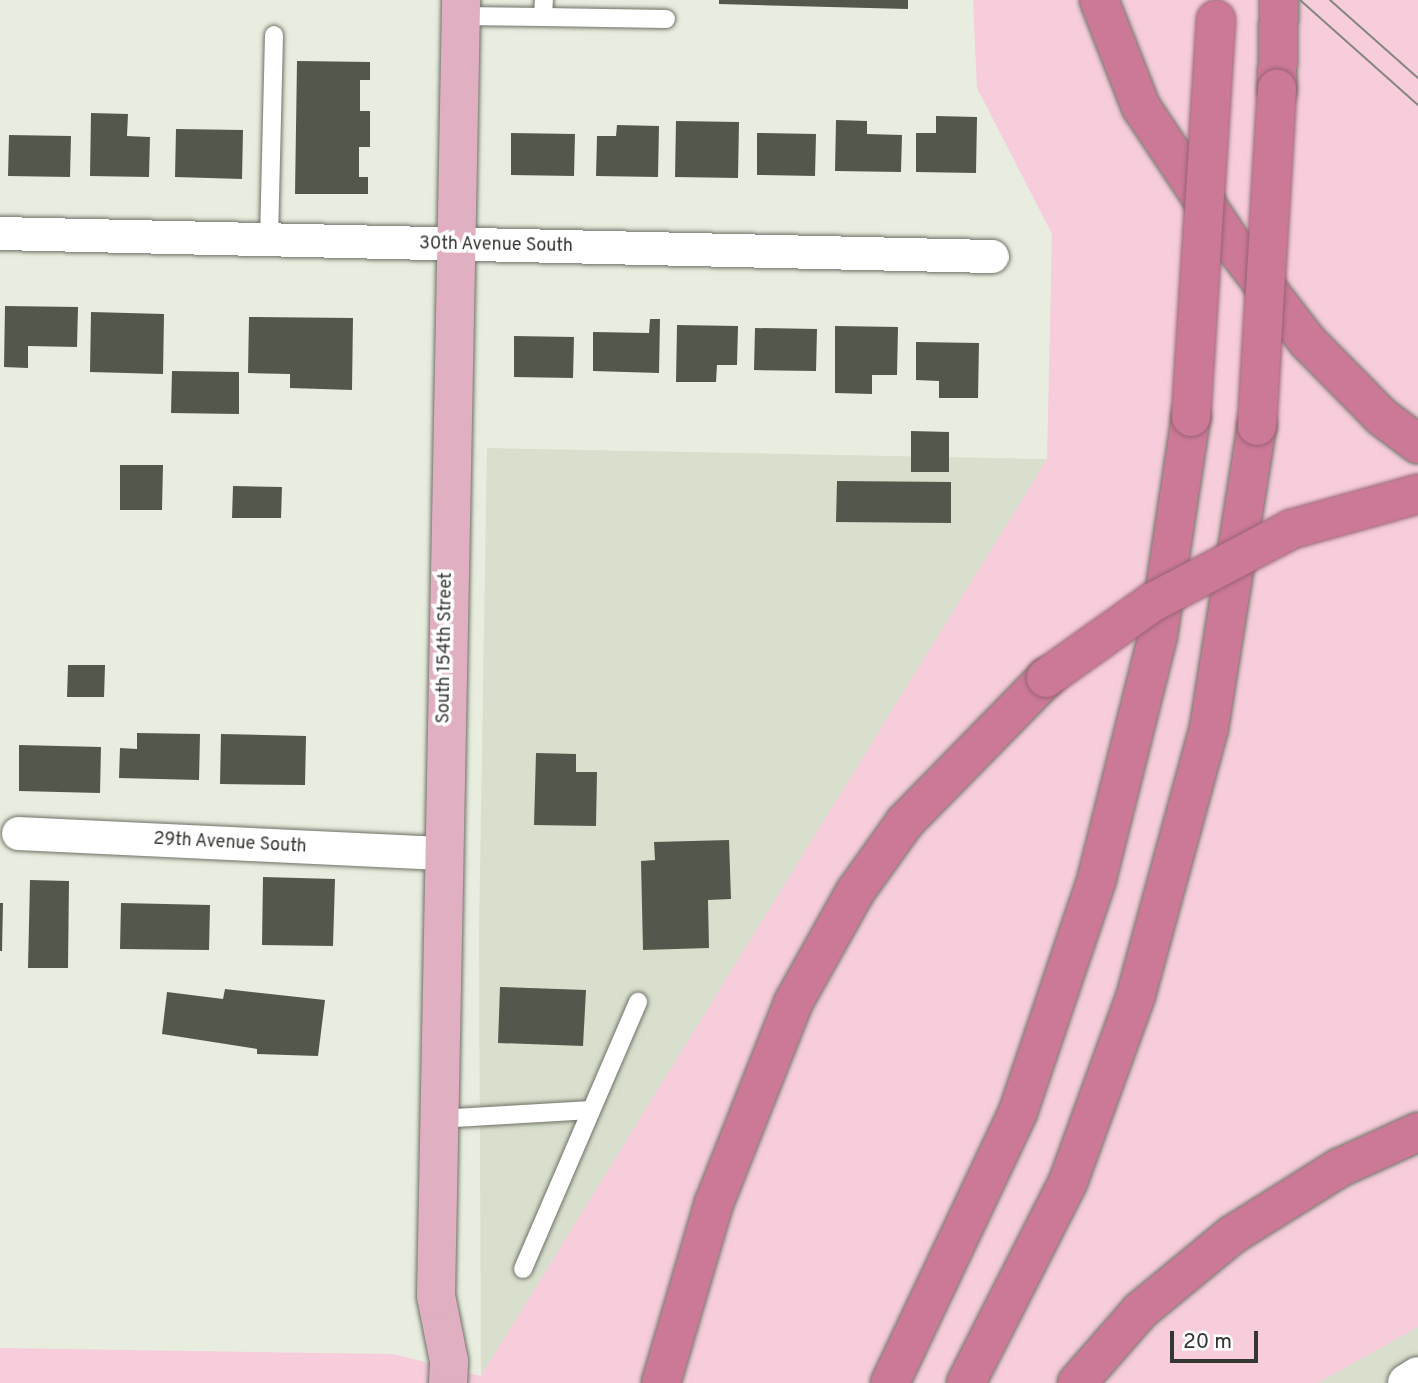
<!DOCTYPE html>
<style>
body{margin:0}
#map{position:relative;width:1418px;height:1383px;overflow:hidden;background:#e8eddf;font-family:Overpass,sans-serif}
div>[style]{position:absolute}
.built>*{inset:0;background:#d8dfcc}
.green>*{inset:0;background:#f7cddb}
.building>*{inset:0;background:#54584c}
.roads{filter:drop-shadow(0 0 2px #6e7166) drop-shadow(0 0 2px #6e7166)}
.service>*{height:18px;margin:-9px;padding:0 9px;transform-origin:9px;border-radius:9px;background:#fff}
.minor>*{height:33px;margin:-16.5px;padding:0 16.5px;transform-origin:16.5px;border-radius:16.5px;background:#fff}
.tertiary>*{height:38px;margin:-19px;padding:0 19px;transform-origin:19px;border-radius:19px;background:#fff}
.primary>*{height:38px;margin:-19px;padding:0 19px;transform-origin:19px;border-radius:19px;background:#e0afc1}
.motorway>*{height:38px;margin:-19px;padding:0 19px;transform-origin:19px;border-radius:19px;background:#cc7998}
.tram>*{height:2px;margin:-1px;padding:0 1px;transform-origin:1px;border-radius:1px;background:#83867d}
.bridges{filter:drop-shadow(0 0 2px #976274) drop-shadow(0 0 2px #976274)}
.motorway-bridge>*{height:38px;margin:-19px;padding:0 19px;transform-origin:19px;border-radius:19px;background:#cc7998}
span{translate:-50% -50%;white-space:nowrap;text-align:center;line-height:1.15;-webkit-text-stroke:7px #fff;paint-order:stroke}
.street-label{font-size:18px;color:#343631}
.scale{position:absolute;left:1170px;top:1331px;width:88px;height:32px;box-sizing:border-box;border:4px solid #343631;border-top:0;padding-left:9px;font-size:21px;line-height:24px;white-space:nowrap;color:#343631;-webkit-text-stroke:5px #fff;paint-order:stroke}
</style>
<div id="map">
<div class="built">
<div style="clip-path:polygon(487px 448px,1047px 459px,481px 1376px,479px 932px)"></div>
<div style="clip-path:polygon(1418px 1285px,1418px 1383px,1252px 1383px)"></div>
</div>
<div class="green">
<div style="clip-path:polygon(973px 0,1418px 0,1418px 1327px,1318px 1383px,0 1383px,0 1348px,393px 1354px,481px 1376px,1047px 459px,1052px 234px,977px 88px)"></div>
</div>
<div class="building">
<div style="clip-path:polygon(719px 0,908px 0,908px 9px,719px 4px)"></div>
<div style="clip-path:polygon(297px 61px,370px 62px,370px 80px,360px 80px,360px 111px,370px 111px,370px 147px,359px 147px,359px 177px,368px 177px,368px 194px,295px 194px)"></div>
<div style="clip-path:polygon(91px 113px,128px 114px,127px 136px,150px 137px,149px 177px,90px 176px)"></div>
<div style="clip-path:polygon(936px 116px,977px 117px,976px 173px,916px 172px,916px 133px,936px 133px)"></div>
<div style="clip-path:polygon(836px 120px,867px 121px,867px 134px,902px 135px,901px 172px,835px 171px)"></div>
<div style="clip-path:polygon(676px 121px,739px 122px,738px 178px,675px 177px)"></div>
<div style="clip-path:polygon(617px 125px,659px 126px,658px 177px,596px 176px,597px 136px,616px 136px)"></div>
<div style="clip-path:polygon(176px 129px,243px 130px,242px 179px,175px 177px)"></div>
<div style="clip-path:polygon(511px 133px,575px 134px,574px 176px,511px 175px)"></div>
<div style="clip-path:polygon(757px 133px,816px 134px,815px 176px,757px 175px)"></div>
<div style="clip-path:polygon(9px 135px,71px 136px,70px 177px,8px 176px)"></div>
<div style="clip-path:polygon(5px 306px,78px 307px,77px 347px,28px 346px,28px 368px,4px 367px)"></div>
<div style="clip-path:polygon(91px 312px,164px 314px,163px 374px,90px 372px)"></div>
<div style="clip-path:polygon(249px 317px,353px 318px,352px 390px,290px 388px,290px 374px,248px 373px)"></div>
<div style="clip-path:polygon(650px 319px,660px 319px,659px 373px,593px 371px,593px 332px,649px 333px)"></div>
<div style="clip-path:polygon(677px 325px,738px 326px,737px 365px,717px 365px,716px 382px,676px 382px)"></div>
<div style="clip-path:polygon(835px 326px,898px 327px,897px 375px,872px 375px,872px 394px,835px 393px)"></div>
<div style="clip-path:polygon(755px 328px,817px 329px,816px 371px,754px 370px)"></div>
<div style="clip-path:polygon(514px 336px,574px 337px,573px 378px,514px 377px)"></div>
<div style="clip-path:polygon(916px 342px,979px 343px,978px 398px,939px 398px,939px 381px,916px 380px)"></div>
<div style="clip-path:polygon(172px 371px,239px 372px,239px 414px,171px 413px)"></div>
<div style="clip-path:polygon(911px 431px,949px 432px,949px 472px,911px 472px)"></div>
<div style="clip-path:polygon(120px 465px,163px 465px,162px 510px,120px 510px)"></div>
<div style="clip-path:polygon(837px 481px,951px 482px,951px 523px,836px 522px)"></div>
<div style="clip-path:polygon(233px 486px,282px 487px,281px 518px,232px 518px)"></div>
<div style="clip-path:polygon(68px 665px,105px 665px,104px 697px,67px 697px)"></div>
<div style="clip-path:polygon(137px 733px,200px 734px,199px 780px,119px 778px,120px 748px,137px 749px)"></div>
<div style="clip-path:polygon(221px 734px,306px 736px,305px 785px,220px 784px)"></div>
<div style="clip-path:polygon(19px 745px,101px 747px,100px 793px,19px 791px)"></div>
<div style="clip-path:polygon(536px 753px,576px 754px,576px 772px,597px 772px,596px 826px,534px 825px)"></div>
<div style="clip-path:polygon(729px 840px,731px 899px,708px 900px,709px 948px,643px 950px,641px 861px,655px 860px,654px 842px)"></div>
<div style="clip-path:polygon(263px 877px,335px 879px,333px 946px,262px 945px)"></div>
<div style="clip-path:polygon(30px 880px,69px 881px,68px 968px,28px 968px)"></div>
<div style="clip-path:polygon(0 903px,3px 903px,2px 951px,0 951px)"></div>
<div style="clip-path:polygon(121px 903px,210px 905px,209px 950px,120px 949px)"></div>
<div style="clip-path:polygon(500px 987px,586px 990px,583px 1046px,498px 1043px)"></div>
<div style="clip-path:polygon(225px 989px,325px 1000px,318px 1056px,257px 1054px,257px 1049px,162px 1034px,167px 992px,223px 999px)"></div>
</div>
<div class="roads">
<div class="service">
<div style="left:461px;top:16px;width:82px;rotate:0.7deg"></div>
<div style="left:543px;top:17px;width:17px;rotate:-87deg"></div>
<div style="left:543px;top:17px;width:123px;rotate:0.9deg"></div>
<div style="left:269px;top:240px;width:205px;rotate:-88.6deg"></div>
<div style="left:438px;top:1119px;width:153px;rotate:-3.4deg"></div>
<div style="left:523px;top:1269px;width:291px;rotate:-66.7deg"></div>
</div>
<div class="minor">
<div style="left:0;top:233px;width:992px;rotate:1.33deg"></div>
<div style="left:18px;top:833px;width:423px;rotate:2.7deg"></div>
</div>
<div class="tertiary">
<div style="left:1407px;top:1383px;width:13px;rotate:-32deg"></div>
</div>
<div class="primary">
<div style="left:448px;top:1383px;width:22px;rotate:-87deg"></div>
<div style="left:449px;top:1361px;width:66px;rotate:-101.3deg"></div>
<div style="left:436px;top:1296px;width:1296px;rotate:-88.89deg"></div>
</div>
<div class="motorway">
<div style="left:1099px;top:0;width:115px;rotate:68.6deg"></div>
<div style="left:1141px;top:107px;width:166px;rotate:56.3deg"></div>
<div style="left:1233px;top:245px;width:123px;rotate:52.3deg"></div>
<div style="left:1308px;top:342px;width:105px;rotate:45.4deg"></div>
<div style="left:1382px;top:417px;width:45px;rotate:36.9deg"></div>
<div style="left:1277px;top:89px;width:89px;rotate:-88.7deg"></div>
<div style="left:661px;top:1383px;width:188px;rotate:-73.6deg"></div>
<div style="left:714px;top:1203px;width:215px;rotate:-68.4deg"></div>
<div style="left:793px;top:1003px;width:127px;rotate:-60.8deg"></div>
<div style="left:855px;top:892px;width:86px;rotate:-54.5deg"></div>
<div style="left:905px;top:822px;width:202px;rotate:-45.6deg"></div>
<div style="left:890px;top:1383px;width:300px;rotate:-64.7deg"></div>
<div style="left:1018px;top:1112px;width:247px;rotate:-71.3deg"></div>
<div style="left:1097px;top:878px;width:251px;rotate:-75.9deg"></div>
<div style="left:1158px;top:635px;width:220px;rotate:-81.4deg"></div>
<div style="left:966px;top:1383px;width:225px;rotate:-63.1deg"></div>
<div style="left:1068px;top:1182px;width:199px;rotate:-70deg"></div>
<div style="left:1136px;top:995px;width:277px;rotate:-74.7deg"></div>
<div style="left:1209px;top:728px;width:306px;rotate:-81deg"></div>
<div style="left:1077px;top:1383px;width:97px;rotate:-48.8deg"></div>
<div style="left:1141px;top:1310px;width:118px;rotate:-39.5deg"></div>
<div style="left:1232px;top:1235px;width:126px;rotate:-32.1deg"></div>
<div style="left:1339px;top:1168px;width:87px;rotate:-24.5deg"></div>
</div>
</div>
<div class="tram">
<div style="left:1300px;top:0;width:158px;rotate:41.7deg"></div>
<div style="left:1330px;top:0;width:118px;rotate:41.6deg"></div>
</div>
<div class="bridges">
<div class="motorway-bridge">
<div style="left:1191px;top:417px;width:398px;rotate:-86.4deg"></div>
<div style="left:1257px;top:426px;width:338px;rotate:-86.6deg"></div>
<div style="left:1046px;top:678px;width:131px;rotate:-35.4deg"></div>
<div style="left:1153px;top:602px;width:157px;rotate:-27.7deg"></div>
<div style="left:1292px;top:529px;width:131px;rotate:-15.5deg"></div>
</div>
</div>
<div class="street-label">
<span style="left:496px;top:246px;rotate:1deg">30th Avenue South</span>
<span style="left:446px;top:648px;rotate:-89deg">South 154th Street</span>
<span style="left:230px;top:844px;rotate:3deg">29th Avenue South</span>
</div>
<div class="scale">20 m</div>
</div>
